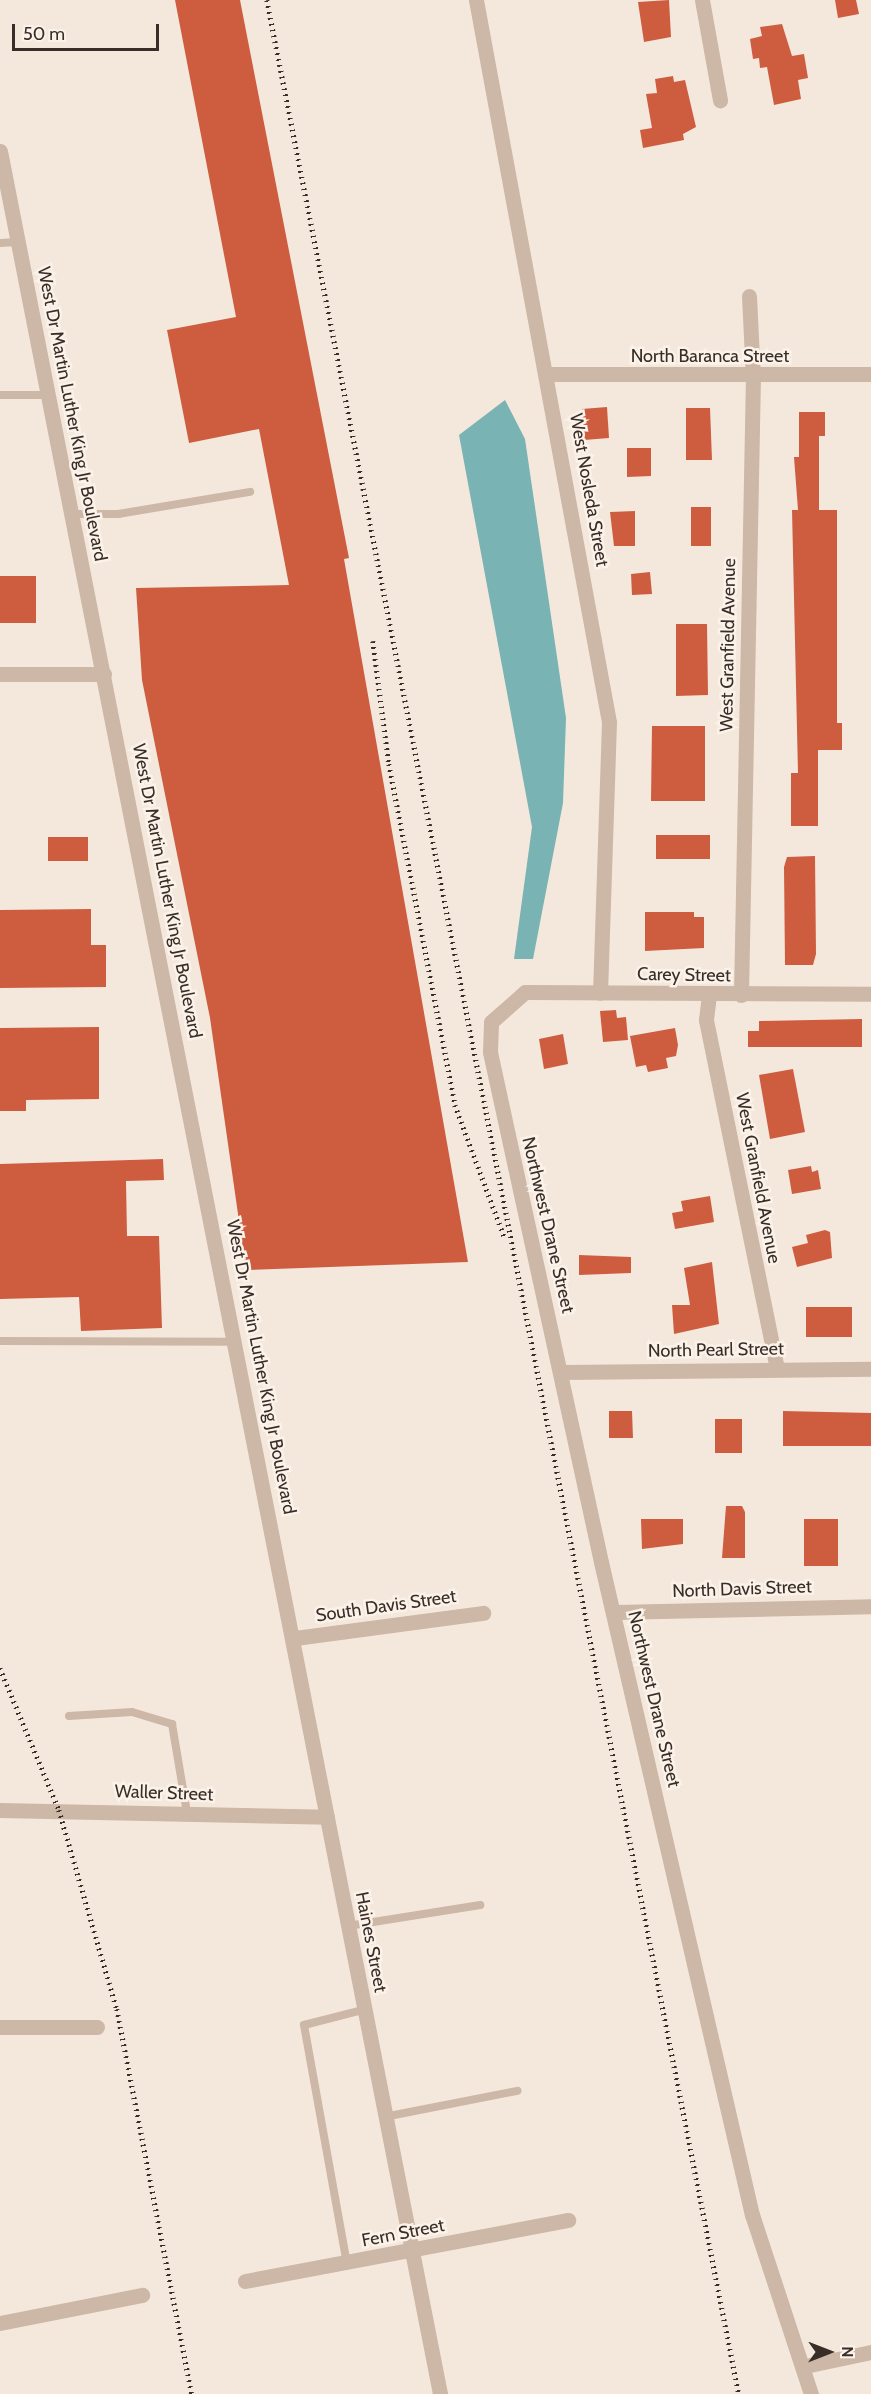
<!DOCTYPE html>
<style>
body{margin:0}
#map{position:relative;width:871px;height:2394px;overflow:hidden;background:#f4e8dc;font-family:Cabin,sans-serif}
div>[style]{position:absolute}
.water>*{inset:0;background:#79b3b3}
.building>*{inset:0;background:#ce5d40}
.service>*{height:8px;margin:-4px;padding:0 4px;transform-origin:4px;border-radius:4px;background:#cdb7a7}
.minor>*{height:15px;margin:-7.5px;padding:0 7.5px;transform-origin:7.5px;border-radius:7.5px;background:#cdb7a7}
.tertiary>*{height:15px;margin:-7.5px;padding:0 7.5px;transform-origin:7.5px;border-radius:7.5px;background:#cdb7a7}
.rail>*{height:4.5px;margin-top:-2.25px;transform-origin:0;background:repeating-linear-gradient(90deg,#392d28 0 1.5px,transparent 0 6px)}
span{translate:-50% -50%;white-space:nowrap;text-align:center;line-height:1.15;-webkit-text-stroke:5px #fbf2e9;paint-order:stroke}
.street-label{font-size:18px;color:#392d28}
.north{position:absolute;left:799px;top:2322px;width:60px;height:60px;-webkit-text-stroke:4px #fbf2e9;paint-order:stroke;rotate:90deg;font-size:16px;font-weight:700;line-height:24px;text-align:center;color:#392d28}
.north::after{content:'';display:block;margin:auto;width:21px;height:27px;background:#392d28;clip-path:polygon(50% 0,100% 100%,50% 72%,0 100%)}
.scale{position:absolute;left:12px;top:24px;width:147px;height:27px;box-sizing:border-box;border:3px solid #392d28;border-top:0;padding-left:8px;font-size:18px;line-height:21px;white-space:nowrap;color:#392d28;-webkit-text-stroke:4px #fbf2e9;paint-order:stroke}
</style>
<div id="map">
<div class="water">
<div style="clip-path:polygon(505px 400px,525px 439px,566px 718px,563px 803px,533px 959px,514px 959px,532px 827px,459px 435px)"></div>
</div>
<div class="building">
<div style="clip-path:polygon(175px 0,240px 0,349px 558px,344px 559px,468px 1262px,246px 1270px,210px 1018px,142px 680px,136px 588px,289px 585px,259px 429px,189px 443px,167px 330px,236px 317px)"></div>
<div style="clip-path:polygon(669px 0,671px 37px,644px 42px,638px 2px)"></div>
<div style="clip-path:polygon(835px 0,856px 0,859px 14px,838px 18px)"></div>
<div style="clip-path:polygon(782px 24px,792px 56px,804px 54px,808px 78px,798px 80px,801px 99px,774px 105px,767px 67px,760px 68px,759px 58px,753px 59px,750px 39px,762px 36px,760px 27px)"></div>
<div style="clip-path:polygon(673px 76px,674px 82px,685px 80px,696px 127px,683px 134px,684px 140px,643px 148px,640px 130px,652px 128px,646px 94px,657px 93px,655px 79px)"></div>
<div style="clip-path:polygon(607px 407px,609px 438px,584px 440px,582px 409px)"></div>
<div style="clip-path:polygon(686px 408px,710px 408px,712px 460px,686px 460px)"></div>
<div style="clip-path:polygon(799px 412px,825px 412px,825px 436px,819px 436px,819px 510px,837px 510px,837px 723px,842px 723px,842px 750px,818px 750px,818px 826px,791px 826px,791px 773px,798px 773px,792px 510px,798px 510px,794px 457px,799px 457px)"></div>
<div style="clip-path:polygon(627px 448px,651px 448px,651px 476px,627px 477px)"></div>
<div style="clip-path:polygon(691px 507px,711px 507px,711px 546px,691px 546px)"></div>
<div style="clip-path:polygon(635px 511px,635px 546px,614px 546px,610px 512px)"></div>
<div style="clip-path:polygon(650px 572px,652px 594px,632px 595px,631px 574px)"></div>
<div style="clip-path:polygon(0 576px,36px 576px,36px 623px,0 623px)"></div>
<div style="clip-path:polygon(676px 624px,707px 624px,708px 695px,676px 696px)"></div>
<div style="clip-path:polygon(652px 726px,705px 726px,705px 801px,651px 801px)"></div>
<div style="clip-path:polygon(656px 835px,710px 835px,710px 859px,656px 859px)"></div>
<div style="clip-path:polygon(48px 837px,88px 837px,88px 861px,48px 861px)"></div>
<div style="clip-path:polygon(815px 856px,816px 954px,813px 965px,785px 965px,784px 867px,787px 857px)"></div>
<div style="clip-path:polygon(91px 909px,91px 945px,106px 945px,106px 987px,0 988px,0 910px)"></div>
<div style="clip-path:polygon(645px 912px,694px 912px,694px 917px,704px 917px,704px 948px,645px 951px)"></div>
<div style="clip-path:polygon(616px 1010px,617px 1018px,626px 1017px,628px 1040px,603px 1042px,600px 1011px)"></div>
<div style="clip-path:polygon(862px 1019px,862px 1047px,748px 1047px,748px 1031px,759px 1031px,759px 1021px)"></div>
<div style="clip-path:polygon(99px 1027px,99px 1099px,26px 1100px,26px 1111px,0 1111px,0 1028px)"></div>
<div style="clip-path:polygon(675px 1028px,678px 1045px,676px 1056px,666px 1058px,668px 1068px,648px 1072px,646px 1065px,636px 1067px,630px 1036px)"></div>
<div style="clip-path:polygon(563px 1034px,568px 1064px,544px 1069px,539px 1039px)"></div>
<div style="clip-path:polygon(793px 1069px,805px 1132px,770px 1139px,759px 1075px)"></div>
<div style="clip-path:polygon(163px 1159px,164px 1180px,126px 1181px,127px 1236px,159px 1236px,162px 1328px,81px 1331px,79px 1297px,0 1299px,0 1164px)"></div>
<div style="clip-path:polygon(811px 1166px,812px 1172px,818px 1170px,821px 1189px,792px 1194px,788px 1170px)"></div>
<div style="clip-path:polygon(710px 1196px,714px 1222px,675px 1229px,672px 1213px,683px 1211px,681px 1201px)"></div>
<div style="clip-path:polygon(825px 1230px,830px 1232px,832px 1258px,797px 1267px,792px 1247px,808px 1243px,806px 1235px)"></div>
<div style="clip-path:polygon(579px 1255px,631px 1257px,631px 1273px,579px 1275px)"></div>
<div style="clip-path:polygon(712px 1262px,719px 1324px,674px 1334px,672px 1305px,690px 1305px,684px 1268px)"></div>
<div style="clip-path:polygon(806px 1307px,852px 1307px,852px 1337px,806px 1337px)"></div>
<div style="clip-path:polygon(609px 1411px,632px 1411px,633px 1438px,609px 1438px)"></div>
<div style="clip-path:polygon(783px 1411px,871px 1413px,871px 1446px,783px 1446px)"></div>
<div style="clip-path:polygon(715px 1419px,742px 1419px,742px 1453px,715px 1453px)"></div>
<div style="clip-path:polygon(726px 1506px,742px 1506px,745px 1512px,745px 1558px,722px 1558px)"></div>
<div style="clip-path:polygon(641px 1519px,683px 1519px,683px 1544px,642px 1549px)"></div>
<div style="clip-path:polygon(804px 1519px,838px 1519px,838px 1566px,804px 1566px)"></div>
</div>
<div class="service">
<div style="left:0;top:243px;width:18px;rotate:-3deg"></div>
<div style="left:0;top:395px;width:49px"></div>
<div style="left:73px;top:514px;width:45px"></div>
<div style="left:118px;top:514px;width:134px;rotate:-9.5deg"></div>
<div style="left:0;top:1341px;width:236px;rotate:0.2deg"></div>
<div style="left:69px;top:1716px;width:63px;rotate:-3.6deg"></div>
<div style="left:132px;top:1712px;width:42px;rotate:16.7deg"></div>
<div style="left:172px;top:1724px;width:90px;rotate:80.4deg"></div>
<div style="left:348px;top:1926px;width:134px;rotate:-9deg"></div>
<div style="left:384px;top:2117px;width:136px;rotate:-11.1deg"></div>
<div style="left:347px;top:2264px;width:243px;rotate:-100.2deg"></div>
<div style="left:304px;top:2025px;width:61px;rotate:-14.3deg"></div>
</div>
<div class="minor">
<div style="left:476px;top:0;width:734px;rotate:79.56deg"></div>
<div style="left:609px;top:722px;width:271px;rotate:91.9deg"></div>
<div style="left:702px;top:0;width:102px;rotate:79.8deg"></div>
<div style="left:549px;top:374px;width:322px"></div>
<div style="left:0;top:674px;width:104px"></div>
<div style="left:709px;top:995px;width:25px;rotate:97deg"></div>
<div style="left:706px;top:1020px;width:356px;rotate:78.5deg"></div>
<div style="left:741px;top:995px;width:617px;rotate:-88.89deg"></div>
<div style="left:753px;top:378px;width:82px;rotate:-92.8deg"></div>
<div style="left:561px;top:1372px;width:310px;rotate:-0.6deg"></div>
<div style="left:615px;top:1612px;width:256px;rotate:-1.3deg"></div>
<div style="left:295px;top:1638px;width:190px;rotate:-7.6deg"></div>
<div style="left:0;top:1810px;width:327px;rotate:1.2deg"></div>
<div style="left:0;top:2027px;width:97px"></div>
<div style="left:245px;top:2281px;width:329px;rotate:-10.7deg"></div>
<div style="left:0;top:2323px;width:145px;rotate:-11.2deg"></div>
<div style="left:805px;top:2366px;width:67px;rotate:-12deg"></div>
<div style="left:811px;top:2394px;width:188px;rotate:-108.2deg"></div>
<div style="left:752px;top:2215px;width:670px;rotate:-103.02deg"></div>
<div style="left:601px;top:1562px;width:522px;rotate:-102.28deg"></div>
<div style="left:490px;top:1052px;width:30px;rotate:-88deg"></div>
<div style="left:491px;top:1022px;width:45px;rotate:-41.4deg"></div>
<div style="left:525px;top:992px;width:346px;rotate:0.3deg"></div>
</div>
<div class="tertiary">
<div style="left:0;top:151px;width:2286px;rotate:78.9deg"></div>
</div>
<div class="rail">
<div style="left:267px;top:0;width:2440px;rotate:78.85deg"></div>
<div style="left:373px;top:641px;width:124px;rotate:82.6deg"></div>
<div style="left:389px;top:764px;width:347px;rotate:79deg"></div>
<div style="left:455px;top:1105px;width:140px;rotate:69.5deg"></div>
<div style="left:0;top:1668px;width:154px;rotate:67.4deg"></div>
<div style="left:59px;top:1810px;width:207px;rotate:73.8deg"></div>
<div style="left:117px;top:2009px;width:392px;rotate:79deg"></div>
</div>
<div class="street-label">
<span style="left:710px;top:356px">North Baranca Street</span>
<span style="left:72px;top:414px;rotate:79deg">West Dr Martin Luther King Jr Boulevard</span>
<span style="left:589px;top:490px;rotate:80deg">West Nosleda Street</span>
<span style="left:728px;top:645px;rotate:-89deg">West Granfield Avenue</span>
<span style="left:167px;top:891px;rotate:79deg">West Dr Martin Luther King Jr Boulevard</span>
<span style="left:684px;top:975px;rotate:1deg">Carey Street</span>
<span style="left:758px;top:1178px;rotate:79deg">West Granfield Avenue</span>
<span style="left:548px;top:1225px;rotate:77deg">Northwest Drane Street</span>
<span style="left:716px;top:1350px;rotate:-1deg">North Pearl Street</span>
<span style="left:261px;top:1367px;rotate:79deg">West Dr Martin Luther King Jr Boulevard</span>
<span style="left:742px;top:1589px;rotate:-2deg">North Davis Street</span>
<span style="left:386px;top:1606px;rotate:-8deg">South Davis Street</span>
<span style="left:654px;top:1699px;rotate:77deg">Northwest Drane Street</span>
<span style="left:164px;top:1793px;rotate:2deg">Waller Street</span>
<span style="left:371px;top:1942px;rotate:79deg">Haines Street</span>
<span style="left:403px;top:2233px;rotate:-11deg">Fern Street</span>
</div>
<div class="north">N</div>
<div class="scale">50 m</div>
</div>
